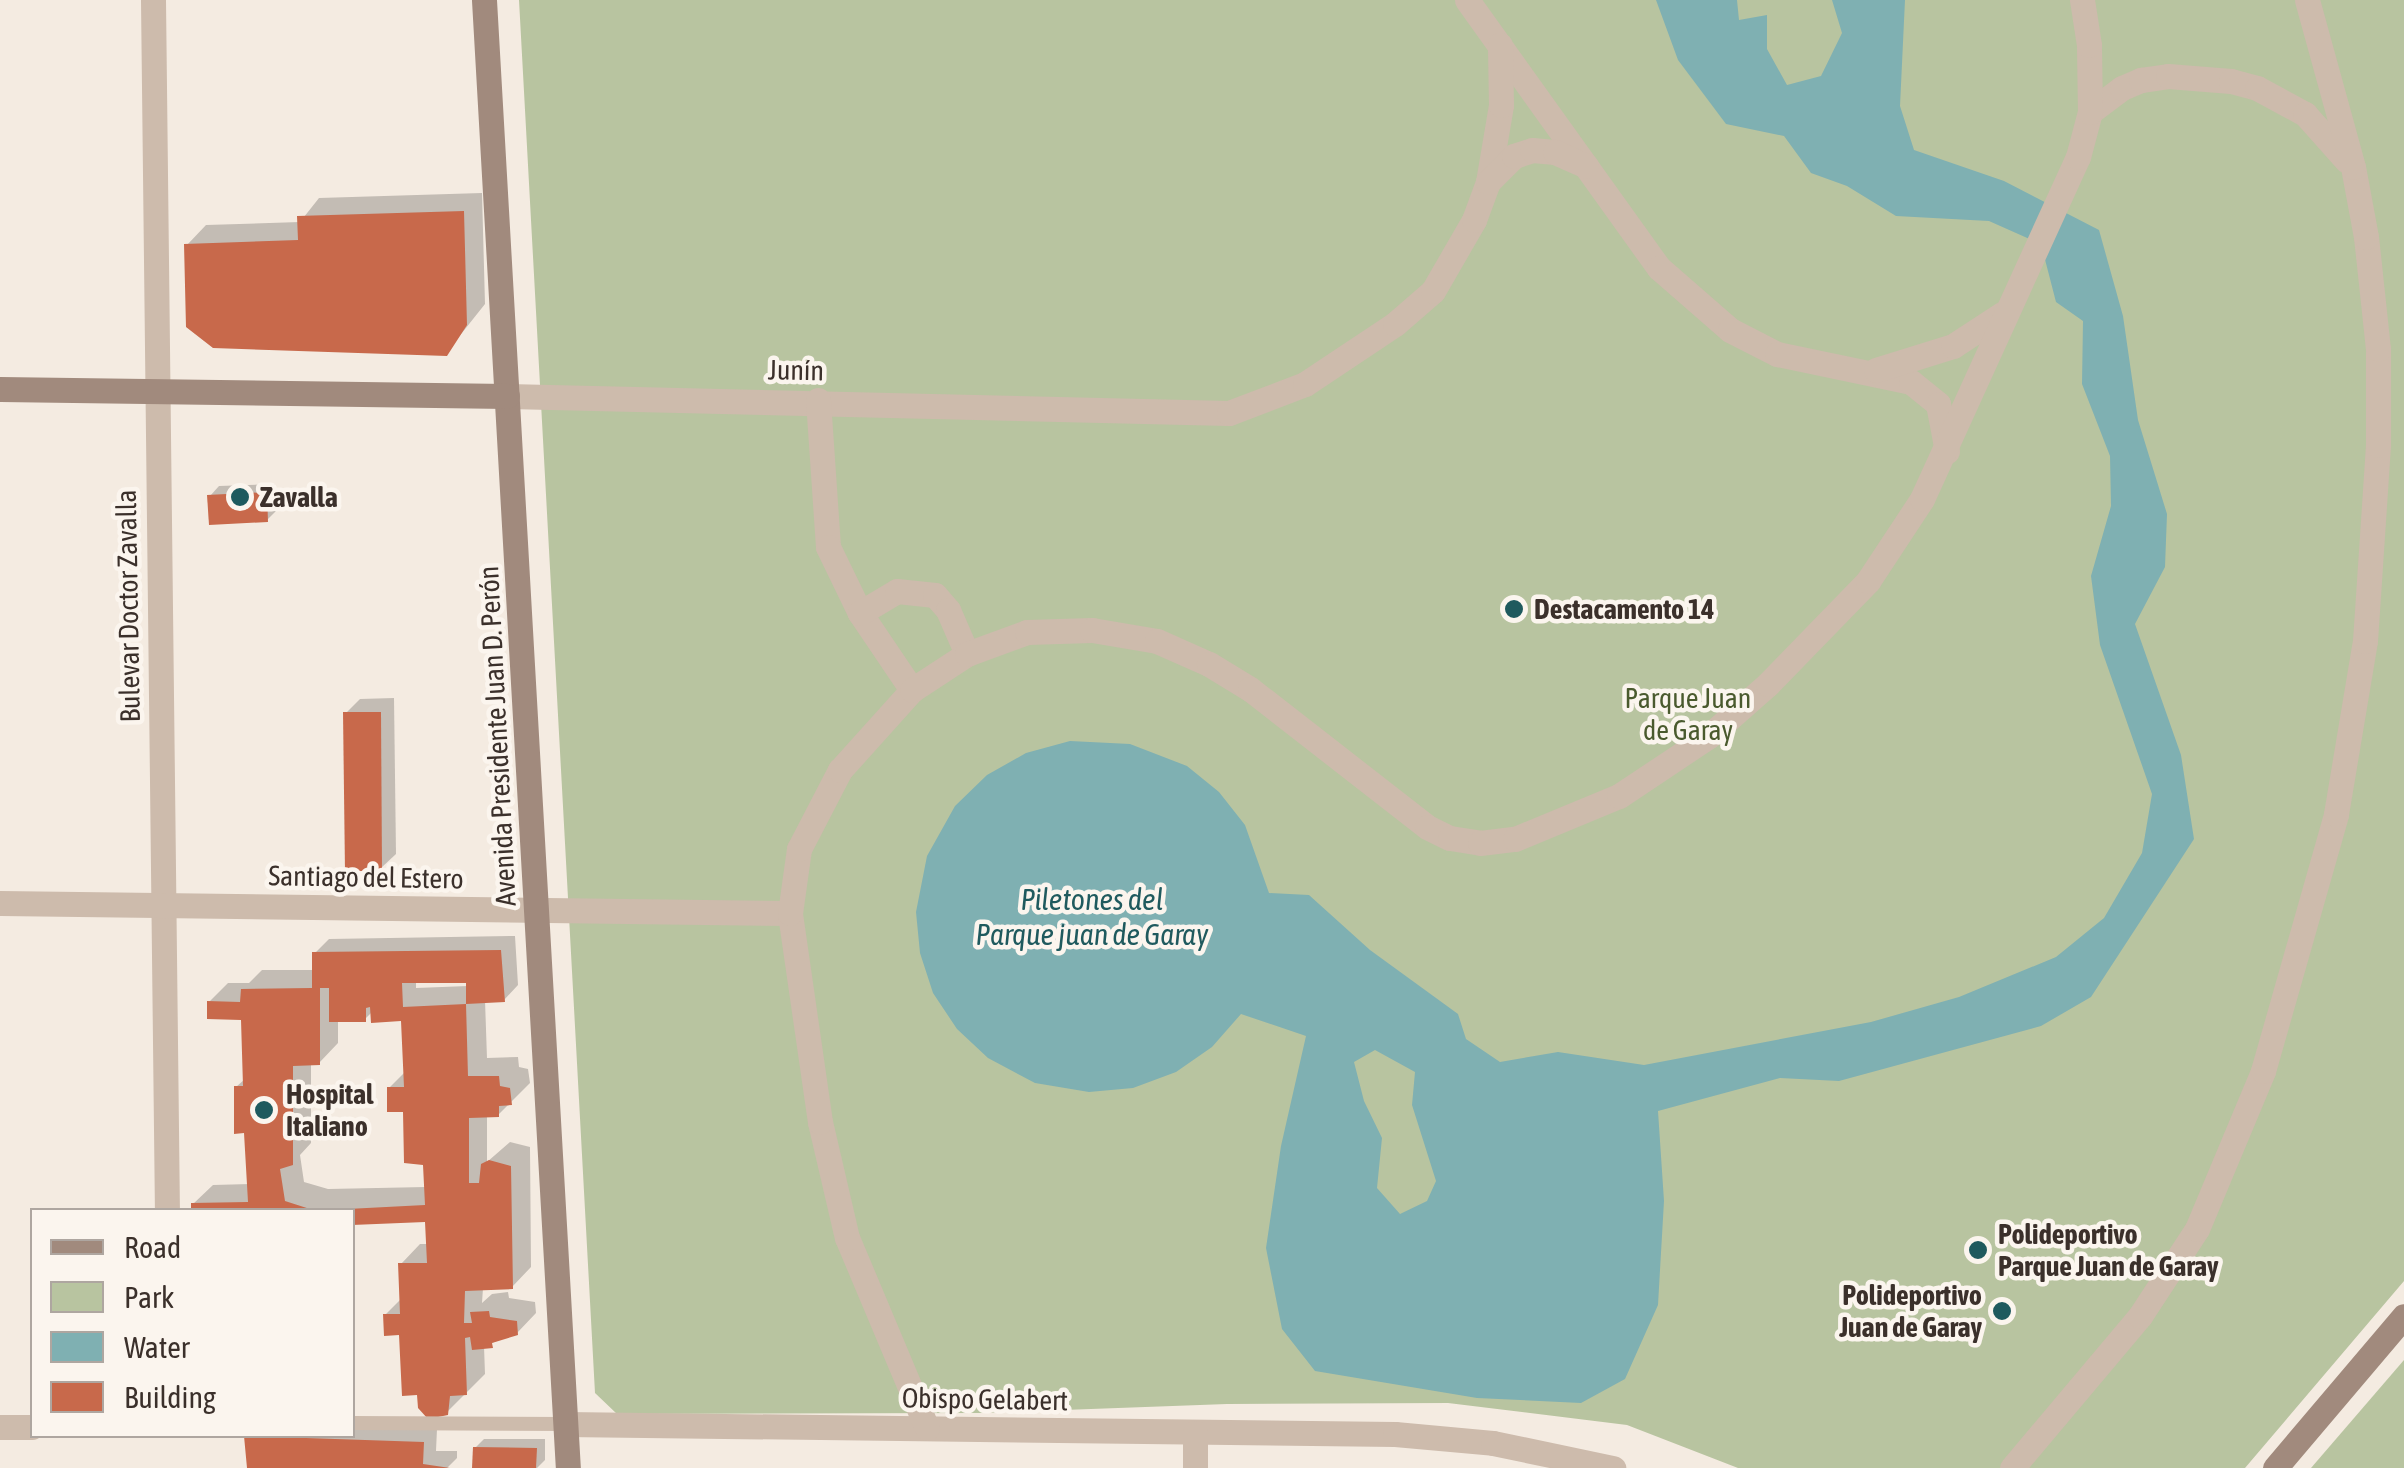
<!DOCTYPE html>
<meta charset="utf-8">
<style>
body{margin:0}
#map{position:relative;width:2404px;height:1468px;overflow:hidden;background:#f4ebe1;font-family:"Asap Condensed",sans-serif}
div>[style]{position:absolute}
.green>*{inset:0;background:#b8c4a0}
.water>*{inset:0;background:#7fb0b2}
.shadow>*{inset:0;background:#0003}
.building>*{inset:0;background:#c8694b}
.lane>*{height:14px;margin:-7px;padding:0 7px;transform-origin:7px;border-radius:7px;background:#cdbbac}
.street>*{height:25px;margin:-12.5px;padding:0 12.5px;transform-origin:12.5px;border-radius:12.5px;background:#cdbbac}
.secondary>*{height:25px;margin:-12.5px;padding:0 12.5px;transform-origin:12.5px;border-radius:12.5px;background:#a18a7d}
.dots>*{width:28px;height:28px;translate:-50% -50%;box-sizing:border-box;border:5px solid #fbf5ee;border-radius:50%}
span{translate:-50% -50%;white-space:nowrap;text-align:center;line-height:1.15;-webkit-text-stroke:9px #fbf5ee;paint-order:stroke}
.street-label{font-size:28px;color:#3b302b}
.poi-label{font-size:28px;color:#3b302b;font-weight:700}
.left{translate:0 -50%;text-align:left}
.right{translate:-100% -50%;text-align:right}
.park-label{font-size:28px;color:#4a5a2e}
.water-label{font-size:30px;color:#1f5a5e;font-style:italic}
.legend{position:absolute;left:30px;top:1208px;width:325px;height:230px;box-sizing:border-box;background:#fbf5ee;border:2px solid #aea6a0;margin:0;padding:12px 18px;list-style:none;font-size:30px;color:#3b302b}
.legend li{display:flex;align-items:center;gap:20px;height:50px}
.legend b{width:50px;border:2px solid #aea6a0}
</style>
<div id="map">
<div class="green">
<div style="clip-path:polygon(519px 0,2404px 0,2404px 1281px,2245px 1468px,1738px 1468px,1627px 1425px,1448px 1403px,1227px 1404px,980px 1413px,617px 1414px,595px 1393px)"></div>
<div style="clip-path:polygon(2404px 1360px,2404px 1468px,2311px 1468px)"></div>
</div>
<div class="water">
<div style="clip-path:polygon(evenodd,1656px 0,1737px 0,1739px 20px,1767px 15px,1767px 49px,1787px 85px,1821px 76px,1842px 33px,1832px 0,1905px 0,1900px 106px,1914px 150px,2004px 181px,2099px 230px,2123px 316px,2138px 420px,2167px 514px,2165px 567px,2135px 624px,2181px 755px,2194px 839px,2091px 997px,2041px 1026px,1839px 1081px,1780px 1078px,1658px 1111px,1664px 1201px,1658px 1305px,1625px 1379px,1581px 1403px,1477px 1398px,1315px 1371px,1282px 1329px,1266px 1248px,1281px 1146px,1306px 1036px,1241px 1014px,1212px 1047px,1176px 1072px,1133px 1088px,1089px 1092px,1035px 1083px,988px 1058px,957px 1029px,933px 993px,920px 953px,916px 912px,927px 856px,955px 806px,987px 775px,1026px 753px,1070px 741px,1130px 744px,1187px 766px,1219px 792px,1245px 825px,1269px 893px,1309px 895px,1370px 950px,1458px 1014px,1466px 1039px,1500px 1062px,1558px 1052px,1644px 1065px,1871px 1022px,1959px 997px,2056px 957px,2104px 918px,2142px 853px,2152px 794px,2100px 645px,2091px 576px,2111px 506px,2110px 456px,2082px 384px,2083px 321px,2056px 302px,2041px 244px,1989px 221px,1896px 216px,1847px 186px,1811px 173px,1784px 136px,1726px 124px,1678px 60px,1656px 0,1375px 1050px,1415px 1072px,1412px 1105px,1436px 1181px,1427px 1201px,1400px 1214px,1377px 1188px,1382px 1138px,1364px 1101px,1354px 1062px,1375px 1050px)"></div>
</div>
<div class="shadow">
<div style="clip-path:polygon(482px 193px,485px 304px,446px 353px,187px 245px,206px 225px,300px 222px,319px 198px)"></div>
<div style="clip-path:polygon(275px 484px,276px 511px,267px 520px,210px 496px,219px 486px)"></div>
<div style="clip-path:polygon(394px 698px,396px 854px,381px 868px,346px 713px,360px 699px)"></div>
<div style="clip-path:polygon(evenodd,515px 936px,518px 985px,504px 1000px,485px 1000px,487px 1058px,518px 1057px,519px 1067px,528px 1069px,530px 1083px,498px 1115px,487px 1115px,487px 1162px,510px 1142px,530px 1147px,531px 1267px,512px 1287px,483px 1288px,482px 1303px,492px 1294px,508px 1292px,509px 1298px,535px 1302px,536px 1313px,517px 1333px,484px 1346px,485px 1374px,446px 1413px,401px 1333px,385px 1315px,402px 1298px,401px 1264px,420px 1244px,429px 1244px,427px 1220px,352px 1210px,193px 1210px,193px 1204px,213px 1185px,250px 1184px,246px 1131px,236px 1087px,245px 1079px,243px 1018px,209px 1002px,228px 983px,249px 983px,262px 970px,314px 970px,315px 953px,329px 939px,515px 936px,468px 980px,468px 986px,416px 988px,416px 981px,468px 980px,515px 936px,373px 1011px,403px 1019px,406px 1071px,389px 1088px,405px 1109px,426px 1163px,426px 1187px,328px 1189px,304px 1182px,300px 1155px,311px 1143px,311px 1063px,319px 1063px,338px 1043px,338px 1020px,365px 1019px,373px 1011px)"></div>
<div style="clip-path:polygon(352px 1427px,437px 1429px,436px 1451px,457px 1451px,457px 1458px,447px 1468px,248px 1465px,245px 1436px,352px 1436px)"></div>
<div style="clip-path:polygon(484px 1439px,545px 1439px,545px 1460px,537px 1468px,475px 1468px,475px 1448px)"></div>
</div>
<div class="building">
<div style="clip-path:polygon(464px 211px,467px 325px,447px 356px,213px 348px,186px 327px,184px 244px,298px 240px,297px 216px)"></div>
<div style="clip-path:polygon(267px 492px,268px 522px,209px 525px,207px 495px)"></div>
<div style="clip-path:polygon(343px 712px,381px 712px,382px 871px,345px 871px)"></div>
<div style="clip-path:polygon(evenodd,501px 950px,505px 1002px,466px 1004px,468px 1076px,499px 1076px,500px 1086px,510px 1088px,512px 1105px,499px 1106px,499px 1117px,469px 1118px,469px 1183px,479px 1183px,481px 1164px,489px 1160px,511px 1166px,513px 1289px,465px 1291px,464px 1323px,472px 1323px,470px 1312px,489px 1311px,490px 1317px,517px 1321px,518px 1335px,492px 1343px,493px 1348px,472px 1350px,470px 1337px,465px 1338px,467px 1395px,450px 1396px,448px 1415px,428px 1419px,418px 1408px,417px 1395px,402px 1396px,399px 1335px,384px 1336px,383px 1314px,400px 1314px,398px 1263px,427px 1263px,425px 1222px,352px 1225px,352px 1210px,328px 1210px,425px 1205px,423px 1165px,404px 1163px,403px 1112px,387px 1112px,387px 1087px,404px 1087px,401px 1021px,371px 1023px,370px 1007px,366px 1008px,366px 1022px,329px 1022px,329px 988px,320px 988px,320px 1065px,293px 1066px,293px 1165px,280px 1169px,285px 1201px,313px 1210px,191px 1210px,191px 1203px,248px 1202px,244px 1133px,234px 1134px,234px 1086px,243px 1086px,241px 1020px,207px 1019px,207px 1001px,240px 1002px,241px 989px,312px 988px,312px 952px,501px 950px,402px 983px,466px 983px,466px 1004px,403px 1007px,402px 983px)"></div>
<div style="clip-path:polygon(244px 1436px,424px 1442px,423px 1464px,450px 1468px,247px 1468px)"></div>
<div style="clip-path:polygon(473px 1447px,537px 1448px,536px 1468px,472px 1468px)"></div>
</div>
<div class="lane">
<div style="left:352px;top:1423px;width:213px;rotate:0.3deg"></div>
</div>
<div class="street">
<div style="left:153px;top:0;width:1210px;rotate:89.34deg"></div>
<div style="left:1467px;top:0;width:330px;rotate:54.4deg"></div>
<div style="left:1659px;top:268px;width:94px;rotate:41.1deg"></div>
<div style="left:1730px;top:330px;width:53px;rotate:27.1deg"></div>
<div style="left:1777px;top:354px;width:137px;rotate:11.8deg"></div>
<div style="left:1911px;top:382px;width:35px;rotate:39deg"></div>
<div style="left:1938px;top:404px;width:48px;rotate:79.2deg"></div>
<div style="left:2090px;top:112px;width:40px;rotate:-37deg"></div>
<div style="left:2122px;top:88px;width:21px;rotate:-23deg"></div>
<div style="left:2141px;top:80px;width:27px;rotate:-8deg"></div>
<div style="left:2168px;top:76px;width:63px;rotate:4.5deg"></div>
<div style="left:2231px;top:81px;width:27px;rotate:15deg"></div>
<div style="left:2257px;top:88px;width:55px;rotate:28.4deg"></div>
<div style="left:2305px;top:114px;width:62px;rotate:48.3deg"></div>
<div style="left:1488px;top:182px;width:78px;rotate:-80.4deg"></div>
<div style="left:1501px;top:105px;width:60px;rotate:-91deg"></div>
<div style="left:1876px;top:370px;width:81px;rotate:-17.3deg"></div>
<div style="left:1953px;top:346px;width:59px;rotate:-33.1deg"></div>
<div style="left:507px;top:396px;width:722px;rotate:1.35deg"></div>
<div style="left:1229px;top:413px;width:81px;rotate:-20.9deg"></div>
<div style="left:1305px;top:384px;width:108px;rotate:-33.7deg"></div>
<div style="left:1395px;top:324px;width:50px;rotate:-41deg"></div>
<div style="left:1433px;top:291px;width:82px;rotate:-60deg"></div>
<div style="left:1474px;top:220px;width:40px;rotate:-69.8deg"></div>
<div style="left:1488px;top:182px;width:37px;rotate:-45deg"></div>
<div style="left:1514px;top:156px;width:19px;rotate:-18deg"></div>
<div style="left:1532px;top:150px;width:23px;rotate:5deg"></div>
<div style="left:1555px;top:152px;width:34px;rotate:24deg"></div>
<div style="left:818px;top:400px;width:147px;rotate:86.1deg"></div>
<div style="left:828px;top:547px;width:73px;rotate:64.1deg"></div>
<div style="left:860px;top:613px;width:93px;rotate:56deg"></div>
<div style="left:860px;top:613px;width:43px;rotate:-30.7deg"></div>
<div style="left:897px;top:591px;width:38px;rotate:6deg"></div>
<div style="left:935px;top:595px;width:20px;rotate:49deg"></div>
<div style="left:948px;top:610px;width:48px;rotate:66.6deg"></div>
<div style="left:0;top:903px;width:790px;rotate:0.73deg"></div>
<div style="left:565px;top:1424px;width:830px;rotate:0.69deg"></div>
<div style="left:1395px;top:1434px;width:98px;rotate:5.2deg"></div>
<div style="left:1493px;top:1443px;width:123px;rotate:11.8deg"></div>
<div style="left:0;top:1427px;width:32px"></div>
<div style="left:927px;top:1428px;width:206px;rotate:-112.8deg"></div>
<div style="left:847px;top:1238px;width:119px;rotate:-103.1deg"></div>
<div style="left:820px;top:1122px;width:211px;rotate:-98.2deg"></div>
<div style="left:790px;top:913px;width:65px;rotate:-82deg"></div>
<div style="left:799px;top:849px;width:89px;rotate:-62.6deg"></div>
<div style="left:840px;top:770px;width:108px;rotate:-48deg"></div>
<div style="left:912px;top:690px;width:66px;rotate:-33.2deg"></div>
<div style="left:967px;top:654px;width:64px;rotate:-20.1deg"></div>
<div style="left:1027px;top:632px;width:65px;rotate:-1.8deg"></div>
<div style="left:1092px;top:630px;width:66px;rotate:9.6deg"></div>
<div style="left:1157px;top:641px;width:57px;rotate:23.9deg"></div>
<div style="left:1209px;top:664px;width:48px;rotate:31.4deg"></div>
<div style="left:1250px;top:689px;width:224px;rotate:37.9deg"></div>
<div style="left:1427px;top:827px;width:25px;rotate:26deg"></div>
<div style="left:1450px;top:838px;width:30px;rotate:9deg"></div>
<div style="left:1480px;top:843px;width:35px;rotate:-7deg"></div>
<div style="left:1515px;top:839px;width:113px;rotate:-22.5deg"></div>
<div style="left:1619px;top:796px;width:108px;rotate:-33.7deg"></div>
<div style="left:1709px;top:736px;width:79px;rotate:-41.4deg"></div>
<div style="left:1768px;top:684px;width:144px;rotate:-45.8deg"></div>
<div style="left:1868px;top:581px;width:98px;rotate:-56.6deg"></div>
<div style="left:1922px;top:499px;width:376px;rotate:-65.5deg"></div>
<div style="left:2078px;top:157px;width:47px;rotate:-75.1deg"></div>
<div style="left:2090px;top:112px;width:67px;rotate:-90.9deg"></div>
<div style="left:2089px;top:45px;width:46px;rotate:-98.8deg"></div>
<div style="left:1195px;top:1468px;width:35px;rotate:-90deg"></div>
<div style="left:2012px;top:1468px;width:199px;rotate:-49.9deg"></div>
<div style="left:2140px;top:1316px;width:104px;rotate:-56.8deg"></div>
<div style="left:2197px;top:1229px;width:171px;rotate:-67.3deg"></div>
<div style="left:2263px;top:1071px;width:267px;rotate:-74.1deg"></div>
<div style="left:2336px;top:814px;width:175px;rotate:-80.5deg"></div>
<div style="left:2365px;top:641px;width:196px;rotate:-86.2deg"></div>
<div style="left:2378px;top:445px;width:96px;rotate:-90deg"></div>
<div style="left:2378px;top:349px;width:113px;rotate:-96.1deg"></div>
<div style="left:2366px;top:237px;width:71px;rotate:-100.5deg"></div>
<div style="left:2353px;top:167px;width:173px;rotate:-105.4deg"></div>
</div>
<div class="secondary">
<div style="left:484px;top:0;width:1470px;rotate:86.73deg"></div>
<div style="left:0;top:389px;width:507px;rotate:0.79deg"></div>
<div style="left:2275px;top:1468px;width:199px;rotate:-49.7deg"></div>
</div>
<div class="dots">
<div style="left:240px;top:497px;background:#1f5a5e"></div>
<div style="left:1514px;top:609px;background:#1f5a5e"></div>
<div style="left:264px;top:1110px;background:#1f5a5e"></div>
<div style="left:1978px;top:1250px;background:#1f5a5e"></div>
<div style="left:2002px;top:1311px;background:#1f5a5e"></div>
</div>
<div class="street-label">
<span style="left:796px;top:370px;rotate:1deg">Junín</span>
<span style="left:128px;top:606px;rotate:-91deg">Bulevar Doctor Zavalla</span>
<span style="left:497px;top:736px;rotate:-93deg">Avenida Presidente Juan D. Perón</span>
<span style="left:366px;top:877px;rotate:1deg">Santiago del Estero</span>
<span style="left:985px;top:1399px;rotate:1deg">Obispo Gelabert</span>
</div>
<div class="poi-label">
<span class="left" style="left:260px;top:497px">Zavalla</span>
<span class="left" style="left:1534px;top:609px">Destacamento 14</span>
<span class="left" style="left:286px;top:1110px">Hospital<br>Italiano</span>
<span class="left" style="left:1998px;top:1250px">Polideportivo<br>Parque Juan de Garay</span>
<span class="right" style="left:1982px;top:1311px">Polideportivo<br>Juan de Garay</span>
</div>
<div class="park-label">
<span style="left:1688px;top:714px">Parque Juan<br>de Garay</span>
</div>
<div class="water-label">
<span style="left:1092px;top:916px">Piletones del<br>Parque juan de Garay</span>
</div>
<ul class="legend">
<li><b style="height:12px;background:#a18a7d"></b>Road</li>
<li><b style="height:28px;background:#b8c4a0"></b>Park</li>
<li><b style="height:28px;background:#7fb0b2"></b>Water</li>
<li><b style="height:28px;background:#c8694b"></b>Building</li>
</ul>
</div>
